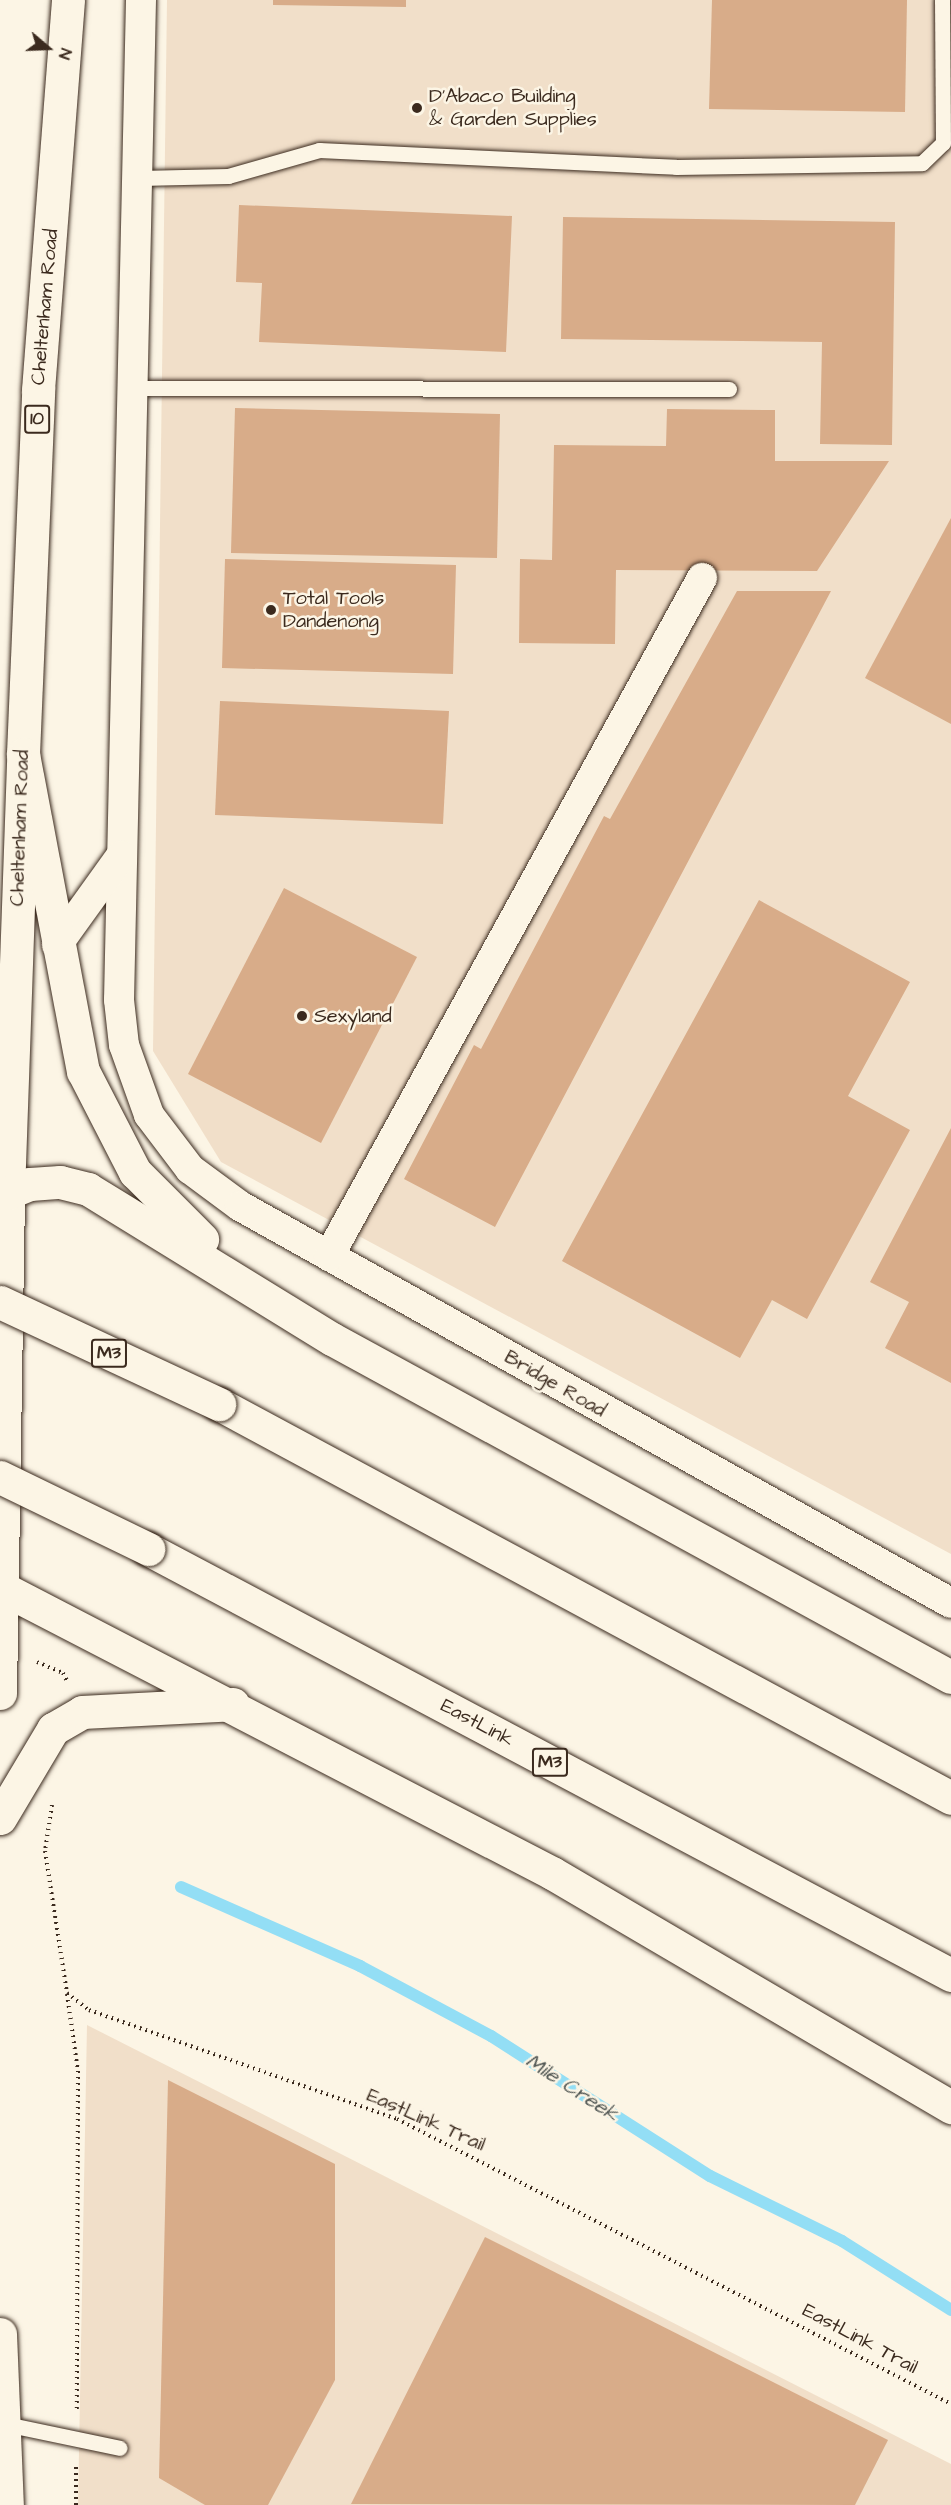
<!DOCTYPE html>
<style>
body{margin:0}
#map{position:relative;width:951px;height:2505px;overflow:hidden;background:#fcf5e5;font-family:"Architects Daughter",sans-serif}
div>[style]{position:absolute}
.built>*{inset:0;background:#f1dfc9}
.stream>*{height:12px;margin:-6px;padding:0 6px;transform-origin:6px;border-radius:6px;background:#93def5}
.building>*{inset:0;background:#d8ac89}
.path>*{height:4px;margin-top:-2px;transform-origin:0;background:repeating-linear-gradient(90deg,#3b2a1e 0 1.5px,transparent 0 6px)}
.roads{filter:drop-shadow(0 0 2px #3b2a1e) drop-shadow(0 0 2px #3b2a1e)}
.lane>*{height:15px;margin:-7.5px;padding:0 7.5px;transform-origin:7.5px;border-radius:7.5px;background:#fcf5e5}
.street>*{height:30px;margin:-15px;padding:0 15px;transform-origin:15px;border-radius:15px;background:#fcf5e5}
.primary>*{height:33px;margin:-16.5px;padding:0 16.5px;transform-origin:16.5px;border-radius:16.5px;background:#fcf5e5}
.highway>*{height:33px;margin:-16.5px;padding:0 16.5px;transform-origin:16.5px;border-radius:16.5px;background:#fcf5e5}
.bridges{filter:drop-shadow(0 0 2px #3b2a1e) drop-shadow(0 0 2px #3b2a1e)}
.highway-bridge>*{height:33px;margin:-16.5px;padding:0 16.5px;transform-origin:16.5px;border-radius:16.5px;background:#fcf5e5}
.dots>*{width:16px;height:16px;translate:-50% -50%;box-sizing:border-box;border:3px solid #fcf5e5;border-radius:50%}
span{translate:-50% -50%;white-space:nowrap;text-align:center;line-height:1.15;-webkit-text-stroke:5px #fcf5e5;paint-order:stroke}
.shield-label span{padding:2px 4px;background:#fcf5e5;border:2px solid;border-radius:4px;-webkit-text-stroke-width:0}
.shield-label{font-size:18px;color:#3b2a1e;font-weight:700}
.poi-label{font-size:20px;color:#3b2a1e}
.left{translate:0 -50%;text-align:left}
.street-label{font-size:20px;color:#3b2a1e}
.water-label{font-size:21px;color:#515754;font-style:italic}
.north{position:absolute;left:18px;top:18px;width:60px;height:60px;-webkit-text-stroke:4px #fcf5e5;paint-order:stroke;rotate:109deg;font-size:16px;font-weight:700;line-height:24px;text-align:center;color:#3b2a1e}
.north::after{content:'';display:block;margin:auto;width:21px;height:27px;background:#3b2a1e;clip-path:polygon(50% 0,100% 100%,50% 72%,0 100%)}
</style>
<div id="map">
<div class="built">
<div style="clip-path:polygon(167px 0,951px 0,951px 1554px,221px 1162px,153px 1051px)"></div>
<div style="clip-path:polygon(87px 2025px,951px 2464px,951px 2505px,78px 2505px)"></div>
</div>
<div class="stream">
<div style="left:181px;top:1887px;width:196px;rotate:23.8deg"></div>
<div style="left:360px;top:1966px;width:149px;rotate:28.1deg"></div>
<div style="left:491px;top:2036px;width:260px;rotate:32.6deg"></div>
<div style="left:710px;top:2176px;width:147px;rotate:26.2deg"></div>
<div style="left:842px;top:2241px;width:129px;rotate:32.3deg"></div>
</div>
<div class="building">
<div style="clip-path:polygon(273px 0,406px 0,406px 7px,273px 5px)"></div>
<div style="clip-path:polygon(712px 0,907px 0,905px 112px,709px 109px)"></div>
<div style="clip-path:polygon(239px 205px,512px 216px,506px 352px,259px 342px,262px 283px,236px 282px)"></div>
<div style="clip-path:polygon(563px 217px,895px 222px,892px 445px,820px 444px,822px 342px,561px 339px)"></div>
<div style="clip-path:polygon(235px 408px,500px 414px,497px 558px,231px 553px)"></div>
<div style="clip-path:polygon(667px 409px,775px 410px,775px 461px,889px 461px,817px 571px,616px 570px,615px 644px,519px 643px,520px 559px,552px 560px,554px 445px,666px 446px)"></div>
<div style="clip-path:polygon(951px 518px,951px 724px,865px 678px)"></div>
<div style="clip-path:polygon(225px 559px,456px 565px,453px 674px,222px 668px)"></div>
<div style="clip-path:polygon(737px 591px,831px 591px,495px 1227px,404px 1179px,474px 1045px,481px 1049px,604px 816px,610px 819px)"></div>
<div style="clip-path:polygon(220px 701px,449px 711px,443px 824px,215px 815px)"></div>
<div style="clip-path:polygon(284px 888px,417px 957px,321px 1143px,188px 1074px)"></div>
<div style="clip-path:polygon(759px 900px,910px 982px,848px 1096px,910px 1130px,807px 1319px,772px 1300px,740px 1358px,562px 1261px)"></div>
<div style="clip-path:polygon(951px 1128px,951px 1383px,885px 1348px,909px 1302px,870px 1282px)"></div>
<div style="clip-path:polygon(168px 2080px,335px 2164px,335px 2380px,268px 2505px,205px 2505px,159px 2478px)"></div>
<div style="clip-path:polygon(485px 2237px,888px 2440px,855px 2505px,351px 2504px)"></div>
</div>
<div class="path">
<div style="left:37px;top:1662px;width:28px;rotate:23deg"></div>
<div style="left:63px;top:1673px;width:9px;rotate:63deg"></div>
<div style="left:52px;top:1805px;width:47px;rotate:98.7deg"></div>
<div style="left:45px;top:1851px;width:144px;rotate:81.2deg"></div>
<div style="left:67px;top:1993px;width:28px;rotate:38deg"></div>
<div style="left:89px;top:2010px;width:327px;rotate:19.5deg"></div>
<div style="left:397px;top:2119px;width:623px;rotate:27.22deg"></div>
<div style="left:67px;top:1994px;width:78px;rotate:81.9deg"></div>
<div style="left:78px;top:2071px;width:340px;rotate:90.2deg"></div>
<div style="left:76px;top:2505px;width:38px;rotate:-90deg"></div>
</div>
<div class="roads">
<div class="lane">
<div style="left:139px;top:178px;width:89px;rotate:-1.3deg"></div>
<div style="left:228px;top:176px;width:95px;rotate:-15.9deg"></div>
<div style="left:319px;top:150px;width:357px;rotate:2.7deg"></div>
<div style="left:676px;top:167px;width:246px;rotate:-0.9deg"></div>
<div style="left:922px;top:163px;width:29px;rotate:-44deg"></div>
<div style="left:943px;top:143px;width:143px;rotate:-90.4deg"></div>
<div style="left:134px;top:388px;width:595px;rotate:0.1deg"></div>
<div style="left:5px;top:2424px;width:117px;rotate:11.8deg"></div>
</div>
<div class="street">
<div style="left:141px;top:0;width:1000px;rotate:91.26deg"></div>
<div style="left:119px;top:1000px;width:45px;rotate:83.7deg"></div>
<div style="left:124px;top:1045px;width:74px;rotate:70.3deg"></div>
<div style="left:149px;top:1115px;width:68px;rotate:52.8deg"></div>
<div style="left:190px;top:1169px;width:62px;rotate:36.5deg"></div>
<div style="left:240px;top:1206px;width:814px;rotate:29.18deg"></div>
<div style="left:57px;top:945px;width:110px;rotate:-54.3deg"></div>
<div style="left:329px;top:1256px;width:774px;rotate:-61.18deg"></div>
</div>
<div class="primary">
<div style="left:0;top:1693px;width:500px;rotate:-89.08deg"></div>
<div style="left:8px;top:1193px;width:439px;rotate:-88deg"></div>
<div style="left:23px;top:754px;width:364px;rotate:-87.6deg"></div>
<div style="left:38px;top:390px;width:391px;rotate:-85.6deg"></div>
<div style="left:0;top:2334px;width:171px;rotate:87.7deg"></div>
</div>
<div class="highway">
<div style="left:23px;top:754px;width:323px;rotate:79.3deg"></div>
<div style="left:83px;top:1071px;width:114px;rotate:62.8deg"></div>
<div style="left:135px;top:1172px;width:95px;rotate:45deg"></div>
<div style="left:0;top:1196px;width:32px;rotate:-22deg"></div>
<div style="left:30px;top:1184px;width:30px;rotate:-4deg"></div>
<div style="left:60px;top:1182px;width:29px;rotate:14deg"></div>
<div style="left:88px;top:1189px;width:286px;rotate:31.6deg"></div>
<div style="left:332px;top:1339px;width:705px;rotate:28.64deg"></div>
<div style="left:219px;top:1404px;width:831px;rotate:28.29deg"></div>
<div style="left:148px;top:1549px;width:909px;rotate:27.95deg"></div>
<div style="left:0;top:1587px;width:622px;rotate:27.39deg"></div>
<div style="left:552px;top:1873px;width:463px;rotate:30.4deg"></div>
<div style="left:0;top:1818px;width:104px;rotate:-59.2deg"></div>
<div style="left:53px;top:1729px;width:34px;rotate:-30deg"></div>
<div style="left:82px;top:1712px;width:151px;rotate:-3deg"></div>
</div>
</div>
<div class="bridges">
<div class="highway-bridge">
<div style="left:0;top:1302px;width:242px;rotate:25deg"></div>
<div style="left:0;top:1477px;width:165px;rotate:25.9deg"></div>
</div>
</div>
<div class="dots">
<div style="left:417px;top:108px;background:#3b2a1e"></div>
<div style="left:271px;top:610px;background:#3b2a1e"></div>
<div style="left:302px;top:1016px;background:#3b2a1e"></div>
</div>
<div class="shield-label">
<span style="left:37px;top:419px">10</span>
<span style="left:109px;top:1353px">M3</span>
<span style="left:550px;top:1762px">M3</span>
</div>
<div class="poi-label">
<span class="left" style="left:429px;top:108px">D'Abaco Building<br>&amp; Garden Supplies</span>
<span class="left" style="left:283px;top:610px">Total Tools<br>Dandenong</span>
<span class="left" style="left:314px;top:1016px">Sexyland</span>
</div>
<div class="street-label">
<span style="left:45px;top:307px;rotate:-85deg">Cheltenham Road</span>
<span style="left:20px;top:828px;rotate:-88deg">Cheltenham Road</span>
<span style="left:555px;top:1384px;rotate:30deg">Bridge Road</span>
<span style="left:477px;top:1723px;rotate:28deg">EastLink</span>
<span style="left:426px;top:2120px;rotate:24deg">EastLink Trail</span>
<span style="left:860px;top:2339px;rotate:28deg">EastLink Trail</span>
</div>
<div class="water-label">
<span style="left:572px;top:2088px;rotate:33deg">Mile Creek</span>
</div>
<div class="north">N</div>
</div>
